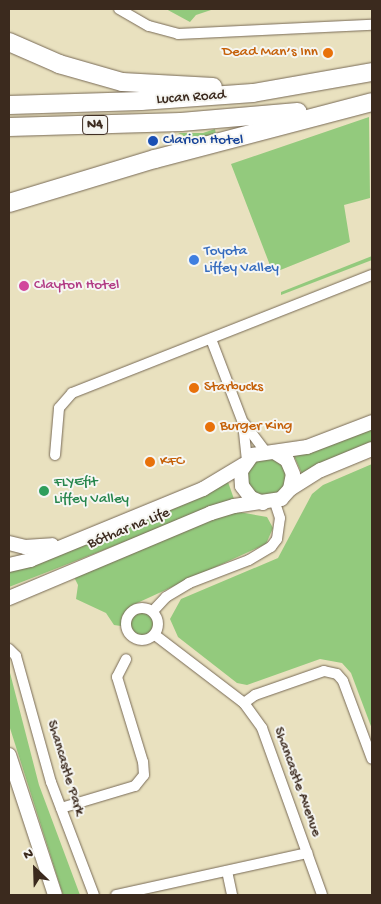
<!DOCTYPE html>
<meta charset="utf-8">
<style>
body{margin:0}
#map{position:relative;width:381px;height:904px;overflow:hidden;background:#e9e1bf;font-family:"Gochi Hand",sans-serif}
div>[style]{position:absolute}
.green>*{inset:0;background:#93ca7d}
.round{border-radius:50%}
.roads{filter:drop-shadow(0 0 1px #786a56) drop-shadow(0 0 1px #786a56)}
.street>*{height:10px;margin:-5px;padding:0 5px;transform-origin:5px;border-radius:5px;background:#fff}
.street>.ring{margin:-5px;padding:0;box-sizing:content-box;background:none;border:10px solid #fff;border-radius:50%}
.secondary>*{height:14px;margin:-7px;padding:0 7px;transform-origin:7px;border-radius:7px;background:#fff}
.highway>*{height:18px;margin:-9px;padding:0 9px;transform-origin:9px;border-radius:9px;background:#fff}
.dots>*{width:14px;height:14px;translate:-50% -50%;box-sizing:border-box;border:2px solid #f6f6f2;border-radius:50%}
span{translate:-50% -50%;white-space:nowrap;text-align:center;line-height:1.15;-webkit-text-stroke:4px #f6f6f2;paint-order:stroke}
.shield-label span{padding:1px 4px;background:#f6f6f2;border:1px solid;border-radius:4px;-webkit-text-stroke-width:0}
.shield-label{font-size:14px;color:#3b2a1e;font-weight:700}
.food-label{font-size:15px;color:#c56008}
.right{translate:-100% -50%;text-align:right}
.left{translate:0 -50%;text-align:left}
.street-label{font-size:15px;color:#3b2a1e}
.transit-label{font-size:15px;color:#164399}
.shop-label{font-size:15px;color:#366cbe}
.hotel-label{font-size:15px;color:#b23c85}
.leisure-label{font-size:15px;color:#27864d}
.frame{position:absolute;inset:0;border:10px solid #3b2a1e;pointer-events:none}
.north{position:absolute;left:10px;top:844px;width:50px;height:50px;-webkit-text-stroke:4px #f6f6f2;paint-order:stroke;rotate:336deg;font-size:14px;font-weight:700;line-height:20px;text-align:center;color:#3b2a1e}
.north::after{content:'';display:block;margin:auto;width:18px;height:22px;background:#3b2a1e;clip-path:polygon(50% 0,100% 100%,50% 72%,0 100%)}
</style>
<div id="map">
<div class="green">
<div style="clip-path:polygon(166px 9px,214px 9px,196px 15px,190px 22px)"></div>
<div style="clip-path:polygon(369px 117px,370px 198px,344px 205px,350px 242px,273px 273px,231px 164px)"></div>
<div style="clip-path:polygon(215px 129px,216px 135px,184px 143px,183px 135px,178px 133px,203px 133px)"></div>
<div style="clip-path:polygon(372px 256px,372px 260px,281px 295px,281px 292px)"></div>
<div style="clip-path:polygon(372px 427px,372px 443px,302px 474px,294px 456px)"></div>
<div class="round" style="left:246px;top:458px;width:40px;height:40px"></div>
<div style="clip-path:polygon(372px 464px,372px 729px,351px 673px,342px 663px,320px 659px,247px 685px,237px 683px,178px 637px,170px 619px,181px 599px,278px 558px,312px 494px,323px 485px)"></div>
<div style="clip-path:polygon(228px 482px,234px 499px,9px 587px,9px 571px)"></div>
<div style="clip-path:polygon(239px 512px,267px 517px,273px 528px,266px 544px,135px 604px,122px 616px,121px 626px,114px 625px,106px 613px,76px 599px,78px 585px,74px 577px,219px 516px)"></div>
<div class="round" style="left:131px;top:613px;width:22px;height:22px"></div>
<div style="clip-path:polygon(9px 669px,39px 785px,80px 895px,63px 895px,9px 725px)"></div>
</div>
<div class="roads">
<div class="street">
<div style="left:119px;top:9px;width:34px;rotate:30deg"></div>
<div style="left:149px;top:26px;width:30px;rotate:15deg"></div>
<div style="left:178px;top:34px;width:194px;rotate:-2.7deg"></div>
<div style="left:211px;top:339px;width:90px;rotate:69.1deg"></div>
<div style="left:243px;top:423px;width:37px;rotate:84deg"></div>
<div style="left:244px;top:423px;width:35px;rotate:53deg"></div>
<div style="left:55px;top:455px;width:47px;rotate:-85.1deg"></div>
<div style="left:59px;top:408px;width:20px;rotate:-49deg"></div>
<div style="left:72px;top:393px;width:322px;rotate:-21.5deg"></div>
<div class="ring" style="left:126px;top:608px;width:22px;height:22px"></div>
<div style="left:153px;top:611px;width:19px;rotate:-47deg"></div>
<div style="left:166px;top:597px;width:27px;rotate:-31deg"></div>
<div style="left:189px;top:583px;width:64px;rotate:-21deg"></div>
<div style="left:249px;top:560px;width:26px;rotate:-31deg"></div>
<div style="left:271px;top:547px;width:10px;rotate:-53deg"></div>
<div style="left:277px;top:539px;width:21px;rotate:-82deg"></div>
<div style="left:280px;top:518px;width:16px;rotate:-108deg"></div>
<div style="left:155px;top:635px;width:112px;rotate:37.4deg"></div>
<div style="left:244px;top:703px;width:31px;rotate:54deg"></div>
<div style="left:262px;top:728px;width:177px;rotate:70.2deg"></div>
<div style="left:9px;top:649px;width:10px;rotate:45deg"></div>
<div style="left:16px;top:656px;width:131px;rotate:74.5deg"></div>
<div style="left:51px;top:782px;width:121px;rotate:69.2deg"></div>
<div style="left:244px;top:703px;width:14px;rotate:-36deg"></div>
<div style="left:255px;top:695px;width:73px;rotate:-19.2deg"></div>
<div style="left:324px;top:671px;width:13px;rotate:13deg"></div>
<div style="left:337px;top:674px;width:9px;rotate:49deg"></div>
<div style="left:343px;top:681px;width:83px;rotate:69.6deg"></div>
<div style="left:61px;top:808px;width:77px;rotate:-16.6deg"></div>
<div style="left:135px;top:786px;width:14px;rotate:-51deg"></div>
<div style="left:144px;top:775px;width:13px;rotate:-94deg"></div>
<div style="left:143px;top:762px;width:89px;rotate:-107deg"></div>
<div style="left:117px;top:677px;width:20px;rotate:-63deg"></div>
<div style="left:227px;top:871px;width:25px;rotate:78deg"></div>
<div style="left:116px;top:895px;width:196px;rotate:-12.4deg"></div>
</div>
<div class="secondary">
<div style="left:290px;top:489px;width:36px;rotate:-32deg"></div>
<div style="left:321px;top:470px;width:55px;rotate:-22.4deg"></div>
<div style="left:263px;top:503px;width:13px;rotate:-157deg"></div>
<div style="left:251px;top:498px;width:15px;rotate:-127deg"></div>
<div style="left:242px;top:486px;width:15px;rotate:-94deg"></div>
<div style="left:241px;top:471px;width:19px;rotate:-55deg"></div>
<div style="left:252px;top:455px;width:56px;rotate:-8.3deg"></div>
<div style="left:307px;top:447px;width:70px;rotate:-21deg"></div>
<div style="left:9px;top:543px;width:16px;rotate:14deg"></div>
<div style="left:25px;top:547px;width:27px;rotate:-4deg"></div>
<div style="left:9px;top:565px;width:22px;rotate:-13deg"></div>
<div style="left:30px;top:560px;width:187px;rotate:-22.3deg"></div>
<div style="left:203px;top:489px;width:47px;rotate:-31deg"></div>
<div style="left:9px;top:598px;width:219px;rotate:-22.8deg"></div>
<div style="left:211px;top:513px;width:24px;rotate:-17deg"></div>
<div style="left:234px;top:506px;width:48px;rotate:-8.5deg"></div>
<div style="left:281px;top:499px;width:13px;rotate:-48deg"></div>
<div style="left:290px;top:489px;width:15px;rotate:-79deg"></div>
<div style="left:293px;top:474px;width:15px;rotate:-113deg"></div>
<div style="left:287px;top:460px;width:15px;rotate:-148deg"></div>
<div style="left:9px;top:755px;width:147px;rotate:71.8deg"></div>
</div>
<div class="highway">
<div style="left:9px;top:42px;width:55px;rotate:23.7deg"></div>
<div style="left:59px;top:64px;width:66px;rotate:15.9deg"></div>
<div style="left:122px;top:82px;width:91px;rotate:3.1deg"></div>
<div style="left:9px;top:105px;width:132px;rotate:-1.7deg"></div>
<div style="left:141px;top:101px;width:112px;rotate:-4.1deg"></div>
<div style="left:253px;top:93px;width:121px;rotate:-10deg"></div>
<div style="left:9px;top:127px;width:172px;rotate:-1.7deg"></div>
<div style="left:181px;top:122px;width:117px;rotate:-4.9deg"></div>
<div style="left:9px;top:203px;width:152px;rotate:-16.8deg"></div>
<div style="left:155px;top:159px;width:224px;rotate:-14.7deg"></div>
</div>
</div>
<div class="dots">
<div style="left:328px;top:53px;background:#e8710a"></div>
<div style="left:153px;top:141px;background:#1a4fb4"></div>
<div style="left:194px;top:260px;background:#3f7fe0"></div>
<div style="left:24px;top:286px;background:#d1479c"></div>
<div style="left:194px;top:388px;background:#e8710a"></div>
<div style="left:210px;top:427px;background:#e8710a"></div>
<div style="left:150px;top:462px;background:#e8710a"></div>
<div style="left:44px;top:491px;background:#2e9e5b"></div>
</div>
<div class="shield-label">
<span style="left:95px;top:125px">N4</span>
</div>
<div class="food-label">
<span class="right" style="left:318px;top:53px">Dead Man’s Inn</span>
<span class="left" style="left:204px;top:388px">Starbucks</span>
<span class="left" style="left:220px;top:427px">Burger King</span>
<span class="left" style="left:160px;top:462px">KFC</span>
</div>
<div class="street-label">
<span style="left:191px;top:98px;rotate:-4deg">Lucan Road</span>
<span style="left:129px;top:529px;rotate:-22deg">Bóthar na Life</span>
<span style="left:65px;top:768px;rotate:73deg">Shancastle Park</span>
<span style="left:297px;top:782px;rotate:70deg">Shancastle Avenue</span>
</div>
<div class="transit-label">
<span class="left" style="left:163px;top:141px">Clarion Hotel</span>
</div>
<div class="shop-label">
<span class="left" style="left:204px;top:260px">Toyota<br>Liffey Valley</span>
</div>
<div class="hotel-label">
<span class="left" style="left:34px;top:286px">Clayton Hotel</span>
</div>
<div class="leisure-label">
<span class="left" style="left:54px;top:491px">FLYEfit<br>Liffey Valley</span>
</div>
<div class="frame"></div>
<div class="north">N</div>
</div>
